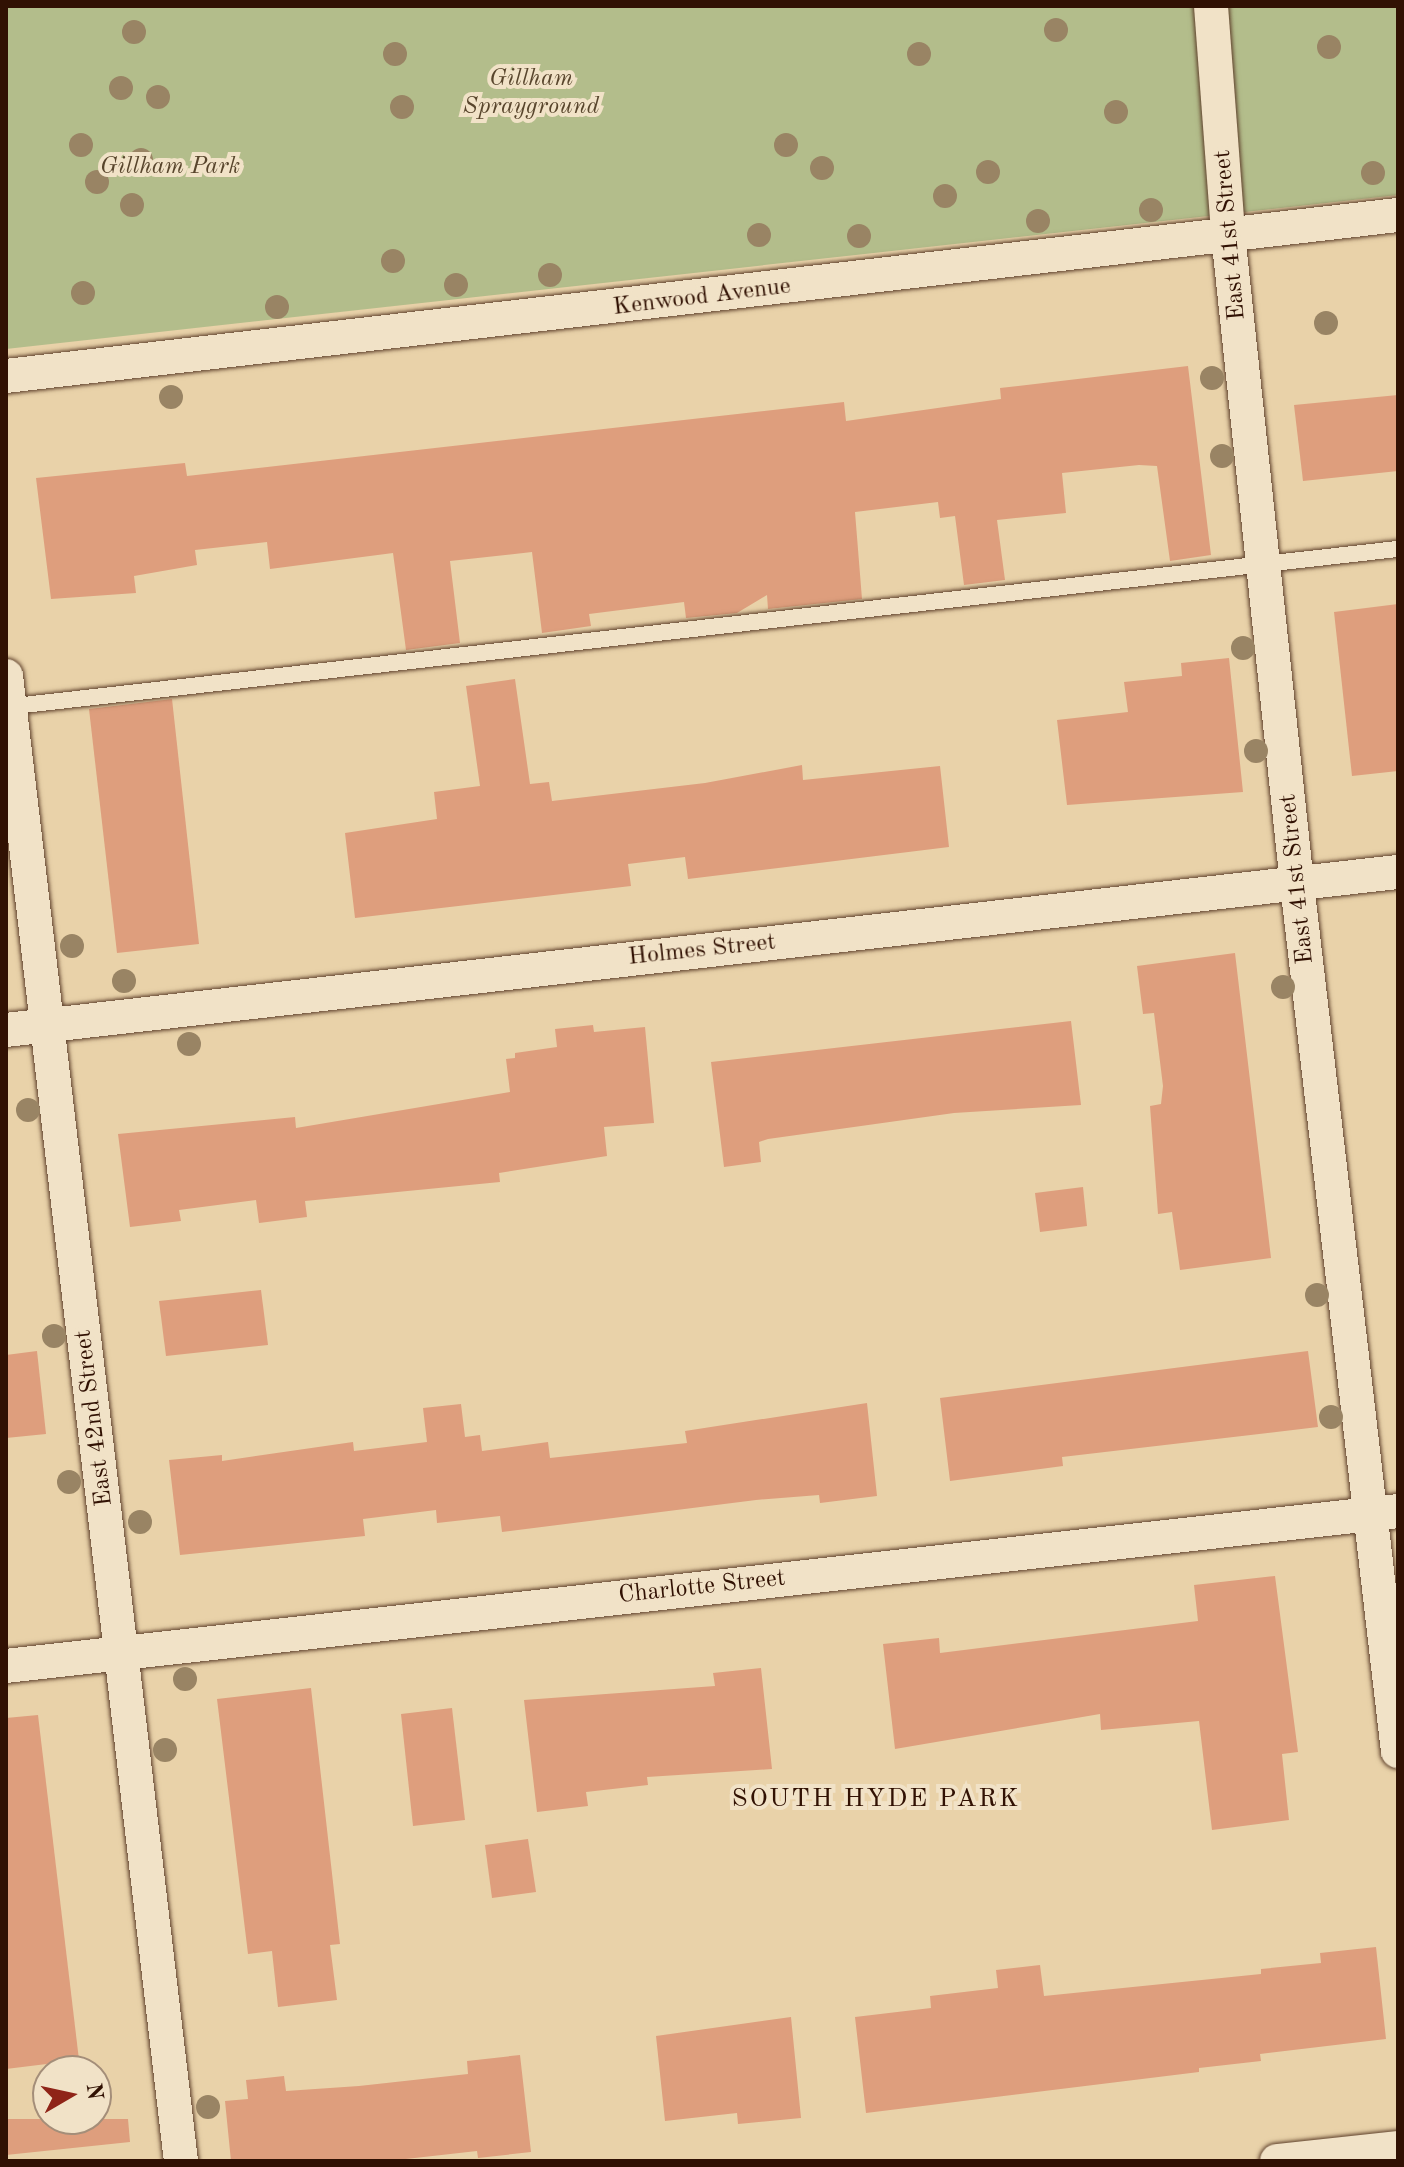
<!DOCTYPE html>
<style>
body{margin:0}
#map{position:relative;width:1404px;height:2167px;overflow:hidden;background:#e9d2a9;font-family:"Old Standard TT",serif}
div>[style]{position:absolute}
.green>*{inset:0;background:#b3bd8b}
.building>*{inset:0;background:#de9e7d}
.roads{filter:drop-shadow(0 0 2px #5f412c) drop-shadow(0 0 2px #5f412c)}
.service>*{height:16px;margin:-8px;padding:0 8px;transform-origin:8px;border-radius:8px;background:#f1e2c7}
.minor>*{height:34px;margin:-17px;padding:0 17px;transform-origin:17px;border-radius:17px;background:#f1e2c7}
.trees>*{width:24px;height:24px;margin:-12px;border-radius:50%;background:#998464}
span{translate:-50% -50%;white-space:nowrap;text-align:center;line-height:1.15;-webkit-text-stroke:8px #f1e2c7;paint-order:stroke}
.park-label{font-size:24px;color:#58452c;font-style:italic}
.street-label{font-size:24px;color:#311103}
.neighbourhood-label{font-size:26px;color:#311103;letter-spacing:2px}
.frame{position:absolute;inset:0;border:8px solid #311103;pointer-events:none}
.north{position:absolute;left:32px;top:2055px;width:80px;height:80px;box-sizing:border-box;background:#f1e2c7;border:2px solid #a48e79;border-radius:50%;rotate:81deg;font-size:22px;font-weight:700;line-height:32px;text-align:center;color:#311103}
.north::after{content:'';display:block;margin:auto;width:28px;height:36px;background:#8f2418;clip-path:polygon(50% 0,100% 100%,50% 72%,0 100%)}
</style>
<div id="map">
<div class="green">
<div style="clip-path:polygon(6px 6px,1398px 6px,1398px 195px,6px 349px)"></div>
</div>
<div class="building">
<div style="clip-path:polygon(1188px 366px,1211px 555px,1170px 561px,1157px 466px,1139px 465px,1062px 473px,1066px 513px,997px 520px,1005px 580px,964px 585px,955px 516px,940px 518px,938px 502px,855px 512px,862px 599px,768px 609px,767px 595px,737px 613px,686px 618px,684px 602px,589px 614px,591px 626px,542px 633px,532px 552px,450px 561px,460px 643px,406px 650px,393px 553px,270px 569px,267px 542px,195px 550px,197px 565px,134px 576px,136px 593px,51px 599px,36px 478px,185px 463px,187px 476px,844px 402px,846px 421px,1001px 399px,1000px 388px)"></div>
<div style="clip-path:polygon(1398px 395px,1398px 471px,1303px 481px,1294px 405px)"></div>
<div style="clip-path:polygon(1398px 604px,1398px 771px,1352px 776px,1334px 612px)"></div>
<div style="clip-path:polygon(1229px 658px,1243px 792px,1067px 805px,1057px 720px,1128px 712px,1124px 682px,1182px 676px,1181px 663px)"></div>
<div style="clip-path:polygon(515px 679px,530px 784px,549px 782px,552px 801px,705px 783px,802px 765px,803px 780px,940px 766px,949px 847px,688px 879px,685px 857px,628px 864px,631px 886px,355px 918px,345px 833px,437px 819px,434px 792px,480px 786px,466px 686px)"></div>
<div style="clip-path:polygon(172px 699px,199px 944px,117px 953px,89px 709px)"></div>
<div style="clip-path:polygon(1235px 953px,1271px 1258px,1180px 1270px,1172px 1212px,1158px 1214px,1150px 1106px,1161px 1104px,1163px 1086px,1154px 1013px,1143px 1014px,1137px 966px)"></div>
<div style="clip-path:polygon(1071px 1021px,1081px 1105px,954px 1113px,768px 1139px,759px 1142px,761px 1162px,724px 1167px,711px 1062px)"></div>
<div style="clip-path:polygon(593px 1025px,594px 1032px,645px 1027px,654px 1123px,604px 1127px,607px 1156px,499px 1173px,500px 1182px,305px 1201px,307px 1217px,259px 1223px,256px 1200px,179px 1210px,181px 1221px,130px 1227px,118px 1134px,295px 1117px,296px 1128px,510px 1092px,506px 1059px,515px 1058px,515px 1053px,557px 1047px,555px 1029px)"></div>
<div style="clip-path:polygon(1083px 1187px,1087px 1226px,1040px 1232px,1035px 1193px)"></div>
<div style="clip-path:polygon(261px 1290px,268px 1345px,166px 1356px,159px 1301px)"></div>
<div style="clip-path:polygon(37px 1351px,46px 1434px,6px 1438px,6px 1355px)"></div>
<div style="clip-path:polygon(1308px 1351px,1318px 1427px,1062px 1457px,1063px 1466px,950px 1481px,940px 1398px)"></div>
<div style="clip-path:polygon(867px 1403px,877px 1496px,820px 1503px,819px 1495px,756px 1500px,502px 1532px,500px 1516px,437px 1523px,436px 1510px,363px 1519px,365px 1536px,180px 1555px,169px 1460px,222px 1455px,222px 1461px,353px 1442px,354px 1451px,427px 1442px,423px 1408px,461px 1404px,465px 1437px,480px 1435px,482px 1451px,548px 1442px,550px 1458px,687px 1443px,685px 1431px)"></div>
<div style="clip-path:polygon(1275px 1576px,1298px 1752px,1282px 1754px,1289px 1820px,1212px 1830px,1199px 1721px,1101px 1730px,1100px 1714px,895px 1749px,883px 1644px,939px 1638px,940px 1653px,1198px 1621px,1194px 1585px)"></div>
<div style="clip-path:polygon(761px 1668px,772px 1769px,647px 1777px,648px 1785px,586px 1792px,588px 1806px,537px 1812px,524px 1700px,715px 1686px,713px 1673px)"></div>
<div style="clip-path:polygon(311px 1688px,340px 1944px,330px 1945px,337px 2000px,278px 2007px,272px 1951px,248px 1954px,217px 1699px)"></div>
<div style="clip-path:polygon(452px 1708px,465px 1820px,413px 1826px,401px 1714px)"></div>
<div style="clip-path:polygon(38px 1715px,79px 2060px,6px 2069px,6px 1718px)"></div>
<div style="clip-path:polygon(528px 1839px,536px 1892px,492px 1898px,485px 1845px)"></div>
<div style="clip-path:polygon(1376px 1947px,1386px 2039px,1260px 2054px,1261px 2061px,1199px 2068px,1199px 2072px,866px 2113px,855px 2017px,931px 2008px,930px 1996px,998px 1988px,996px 1970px,1040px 1965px,1044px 1996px,1261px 1974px,1261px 1969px,1321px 1963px,1320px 1953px)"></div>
<div style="clip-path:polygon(791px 2017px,801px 2118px,738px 2124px,737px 2113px,665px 2121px,656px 2036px)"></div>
<div style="clip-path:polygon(520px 2055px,531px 2152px,478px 2158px,477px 2151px,388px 2161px,231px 2161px,225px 2101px,248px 2099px,246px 2080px,284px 2076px,286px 2091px,359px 2086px,468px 2074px,467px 2061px)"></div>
<div style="clip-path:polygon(6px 2119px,128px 2119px,130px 2142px,6px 2155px)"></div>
</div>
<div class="roads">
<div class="service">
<div style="left:6px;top:707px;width:1401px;rotate:-6.48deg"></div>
</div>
<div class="minor">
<div style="left:1211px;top:6px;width:229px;rotate:85.7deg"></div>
<div style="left:1228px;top:234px;width:654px;rotate:83.94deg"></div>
<div style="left:1297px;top:884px;width:873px;rotate:83.36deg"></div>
<div style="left:6px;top:376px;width:1401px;rotate:-6.6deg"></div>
<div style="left:6px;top:676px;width:1495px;rotate:83.28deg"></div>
<div style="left:6px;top:1030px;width:1401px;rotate:-6.48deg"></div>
<div style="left:6px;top:1666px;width:1401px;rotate:-6.35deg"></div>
<div style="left:1277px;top:2161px;width:122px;rotate:-6.1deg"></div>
</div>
</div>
<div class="trees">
<div style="left:1056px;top:30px"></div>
<div style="left:134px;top:32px"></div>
<div style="left:1329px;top:47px"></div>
<div style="left:395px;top:54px"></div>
<div style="left:919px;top:54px"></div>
<div style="left:121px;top:88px"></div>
<div style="left:158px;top:97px"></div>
<div style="left:402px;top:107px"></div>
<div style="left:1116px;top:112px"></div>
<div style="left:81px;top:145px"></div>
<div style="left:786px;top:145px"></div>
<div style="left:141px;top:160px"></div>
<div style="left:822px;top:168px"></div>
<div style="left:988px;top:172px"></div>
<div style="left:1373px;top:173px"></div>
<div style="left:97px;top:182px"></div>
<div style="left:945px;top:196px"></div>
<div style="left:132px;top:205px"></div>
<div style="left:1151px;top:210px"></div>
<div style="left:1038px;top:221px"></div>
<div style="left:759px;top:235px"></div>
<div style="left:859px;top:236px"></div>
<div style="left:393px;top:261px"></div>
<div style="left:550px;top:275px"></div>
<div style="left:456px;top:285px"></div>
<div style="left:83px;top:293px"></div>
<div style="left:277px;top:307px"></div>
<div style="left:1326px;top:323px"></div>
<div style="left:1212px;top:378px"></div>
<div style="left:171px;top:397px"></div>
<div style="left:1222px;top:456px"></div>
<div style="left:1243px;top:648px"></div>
<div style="left:1256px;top:751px"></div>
<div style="left:72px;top:946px"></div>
<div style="left:124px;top:981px"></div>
<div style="left:1283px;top:987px"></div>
<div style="left:189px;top:1044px"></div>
<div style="left:28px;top:1110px"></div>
<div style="left:1317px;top:1295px"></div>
<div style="left:54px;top:1336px"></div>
<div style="left:1331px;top:1417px"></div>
<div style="left:69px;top:1482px"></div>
<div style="left:140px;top:1522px"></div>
<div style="left:185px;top:1679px"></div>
<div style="left:165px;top:1750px"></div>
<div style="left:208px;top:2107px"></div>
</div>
<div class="park-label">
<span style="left:531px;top:94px">Gillham<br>Sprayground</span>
<span style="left:170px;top:168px">Gillham Park</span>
</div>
<div class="street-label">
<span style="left:1231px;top:235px;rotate:-95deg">East 41st Street</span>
<span style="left:702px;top:298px;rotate:-7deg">Kenwood Avenue</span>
<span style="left:1298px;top:879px;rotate:-96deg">East 41st Street</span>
<span style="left:702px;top:951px;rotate:-6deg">Holmes Street</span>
<span style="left:95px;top:1418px;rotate:-97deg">East 42nd Street</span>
<span style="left:702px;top:1588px;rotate:-6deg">Charlotte Street</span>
</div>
<div class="neighbourhood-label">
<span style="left:876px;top:1800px">SOUTH HYDE PARK</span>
</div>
<div class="frame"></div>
<div class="north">N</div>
</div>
